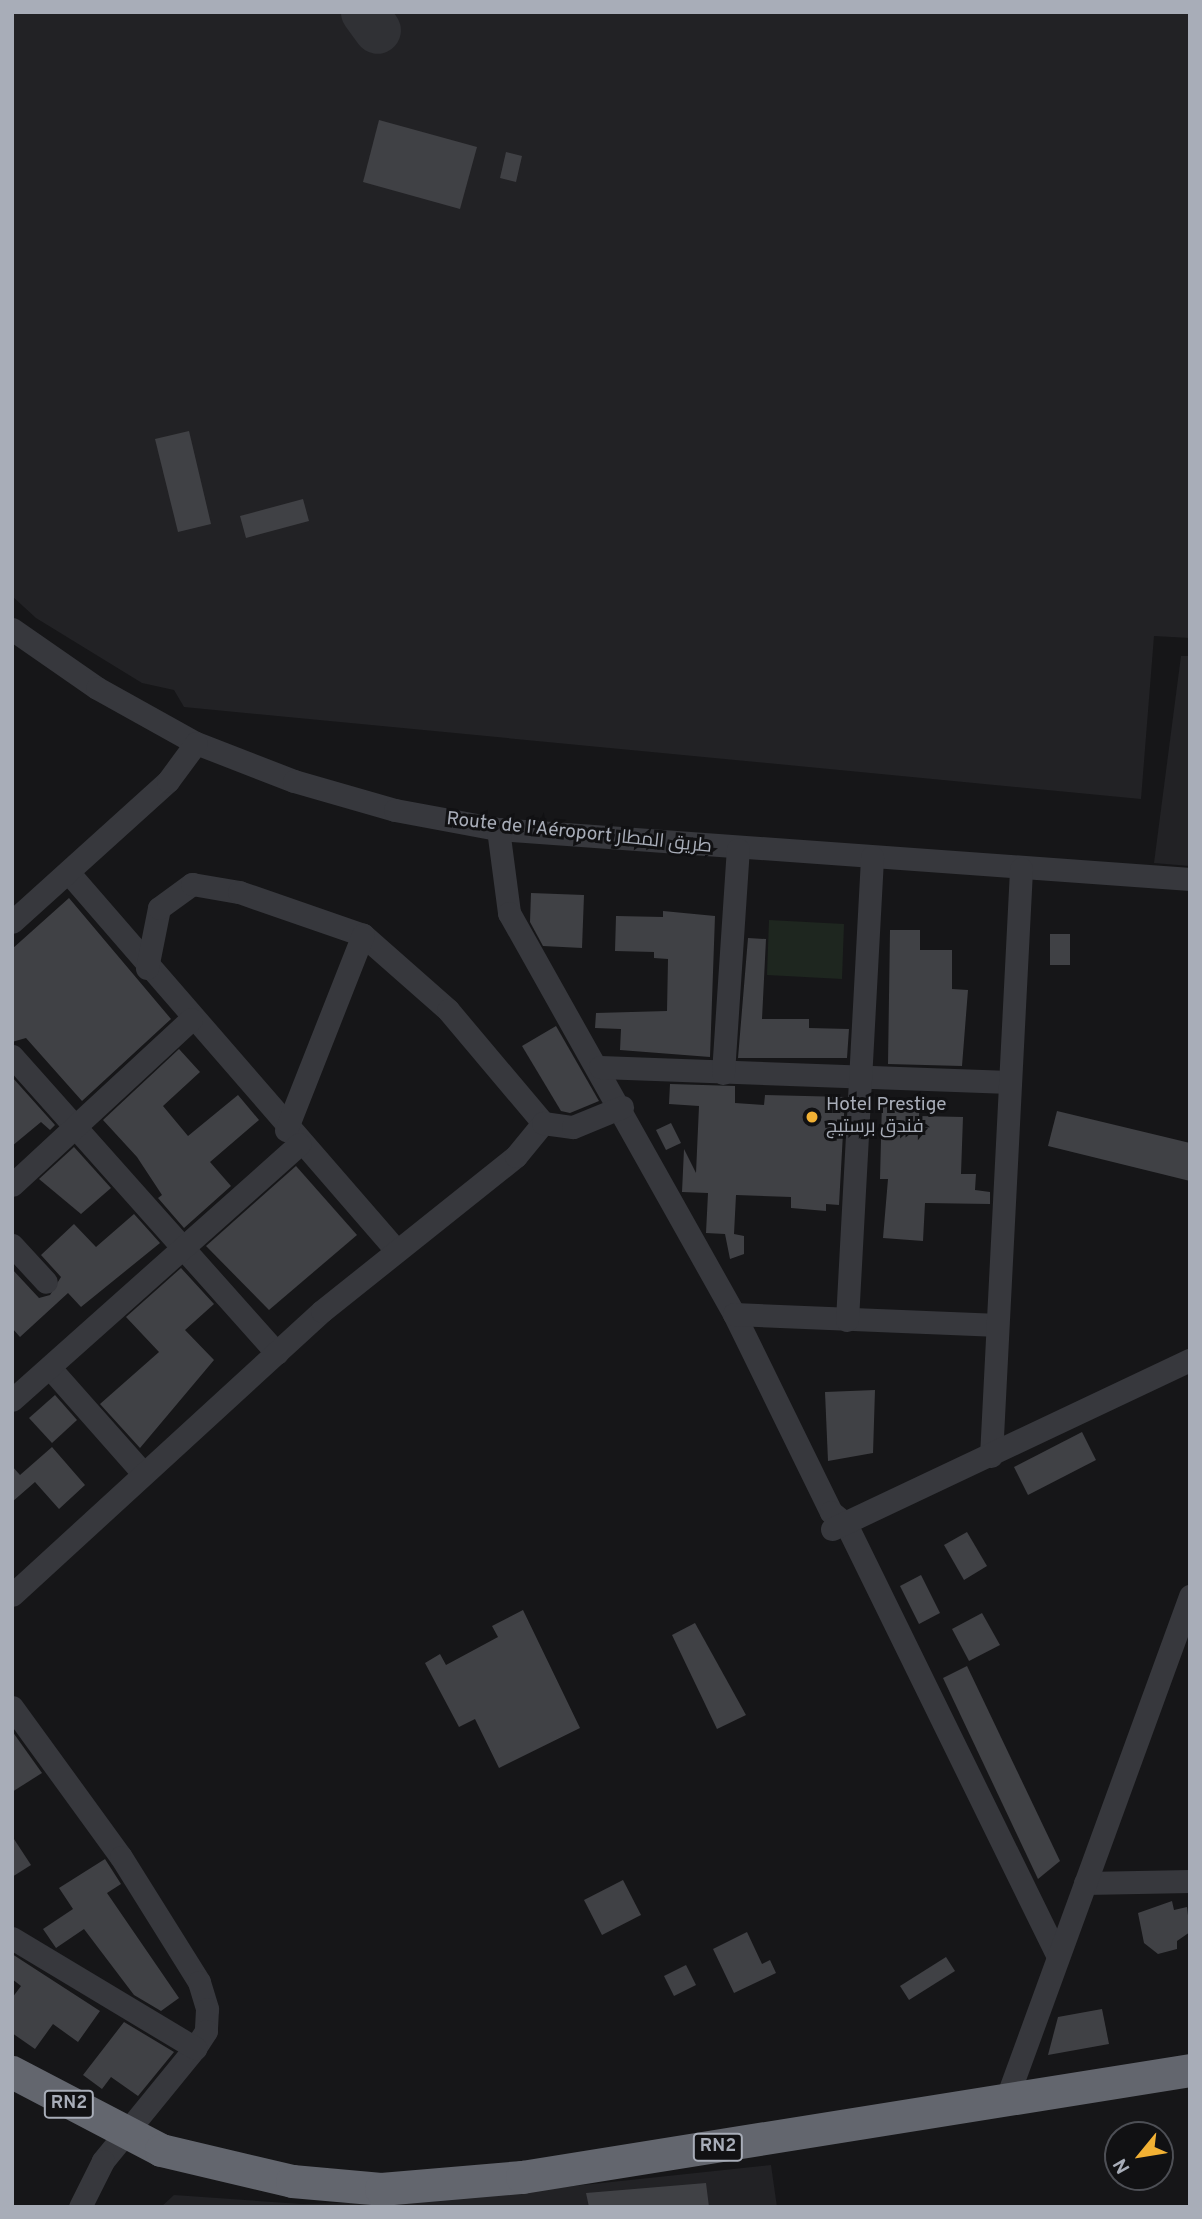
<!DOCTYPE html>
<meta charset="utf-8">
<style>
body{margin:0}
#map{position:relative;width:1202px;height:2219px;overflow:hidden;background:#161618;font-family:Overpass,Cairo,sans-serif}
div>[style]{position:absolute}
.built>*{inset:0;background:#222225}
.green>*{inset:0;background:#1e261f}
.taxiway>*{height:47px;margin:-23.5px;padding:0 23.5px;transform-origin:23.5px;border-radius:23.5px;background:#303135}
.building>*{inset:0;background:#404145}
.minor>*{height:23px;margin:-11.5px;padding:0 11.5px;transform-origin:11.5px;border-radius:11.5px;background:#37383d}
.highway>*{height:33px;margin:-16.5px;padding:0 16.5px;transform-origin:16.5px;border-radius:16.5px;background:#63666e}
.dots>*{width:19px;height:19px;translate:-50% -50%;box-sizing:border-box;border:4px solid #111113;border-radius:50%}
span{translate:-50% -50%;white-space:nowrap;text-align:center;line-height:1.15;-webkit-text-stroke:6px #111113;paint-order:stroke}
.shield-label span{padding:2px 5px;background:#111113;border:2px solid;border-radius:5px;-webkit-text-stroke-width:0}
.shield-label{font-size:18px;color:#a8adb8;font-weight:700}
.street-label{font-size:19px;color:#a8adb8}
.poi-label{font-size:19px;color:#a8adb8}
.left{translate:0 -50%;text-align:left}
.frame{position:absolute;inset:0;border:14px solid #a8adb8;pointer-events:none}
.north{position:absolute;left:1104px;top:2121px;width:70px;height:70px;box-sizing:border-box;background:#111113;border:2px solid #4d4f55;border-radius:50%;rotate:240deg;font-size:19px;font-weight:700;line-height:28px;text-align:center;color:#a8adb8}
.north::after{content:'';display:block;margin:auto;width:24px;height:32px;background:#f2b134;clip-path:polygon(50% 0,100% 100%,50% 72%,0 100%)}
</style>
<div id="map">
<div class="built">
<div style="clip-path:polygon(12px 12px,1190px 12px,1190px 638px,1154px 636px,1141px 799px,184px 707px,174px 690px,142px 683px,36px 618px,12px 596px)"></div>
<div style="clip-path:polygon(1181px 656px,1190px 656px,1190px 866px,1154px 863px)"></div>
<div style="clip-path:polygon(771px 2165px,777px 2207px,161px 2207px,174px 2195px,301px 2204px,433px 2201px)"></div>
</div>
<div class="green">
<div style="clip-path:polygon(769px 920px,844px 924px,842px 979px,767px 975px)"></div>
</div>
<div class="taxiway">
<div style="left:364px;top:12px;width:22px;rotate:54deg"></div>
</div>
<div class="building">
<div style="clip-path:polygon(379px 120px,477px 147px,460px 209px,363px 182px)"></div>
<div style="clip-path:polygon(506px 152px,522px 156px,516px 182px,500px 178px)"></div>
<div style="clip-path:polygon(189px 431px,211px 524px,178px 532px,155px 439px)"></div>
<div style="clip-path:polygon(303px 499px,309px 521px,246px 538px,240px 516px)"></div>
<div style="clip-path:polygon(531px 893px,584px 895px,582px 948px,543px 946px,530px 922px)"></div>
<div style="clip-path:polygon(69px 898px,171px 1019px,82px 1101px,26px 1038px,12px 1042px,12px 949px)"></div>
<div style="clip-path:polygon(663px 911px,715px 916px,710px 1057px,620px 1050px,621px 1029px,595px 1028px,596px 1013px,667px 1011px,668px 959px,654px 958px,654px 952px,615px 951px,616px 916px,663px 917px)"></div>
<div style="clip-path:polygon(890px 930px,920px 930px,920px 950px,952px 950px,952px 989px,968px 990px,962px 1066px,888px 1064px)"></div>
<div style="clip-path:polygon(1050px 934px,1070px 934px,1070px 965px,1050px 965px)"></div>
<div style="clip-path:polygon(748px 938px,766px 939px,762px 1019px,809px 1019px,809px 1028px,849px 1029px,847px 1058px,738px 1058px)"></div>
<div style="clip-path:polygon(556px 1026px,599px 1101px,570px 1113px,561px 1111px,522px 1046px)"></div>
<div style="clip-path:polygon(179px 1049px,200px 1072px,163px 1106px,188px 1136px,238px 1095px,259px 1120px,210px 1162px,231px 1186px,184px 1228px,158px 1198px,162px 1195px,137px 1157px,103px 1120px)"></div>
<div style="clip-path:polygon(12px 1077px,55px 1125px,50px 1130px,41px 1122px,12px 1146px)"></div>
<div style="clip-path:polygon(670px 1084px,735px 1086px,735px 1103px,764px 1105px,765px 1095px,845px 1097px,839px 1205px,826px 1204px,826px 1211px,791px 1208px,791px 1197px,736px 1195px,734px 1234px,744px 1236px,744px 1254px,730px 1259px,725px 1234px,706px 1233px,708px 1193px,682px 1192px,684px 1149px,696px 1173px,699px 1106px,669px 1104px)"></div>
<div style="clip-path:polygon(882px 1100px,920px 1102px,919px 1116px,963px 1117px,961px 1174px,976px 1174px,975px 1190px,990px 1192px,990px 1204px,925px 1203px,923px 1241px,883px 1238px,888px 1179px,880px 1179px)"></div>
<div style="clip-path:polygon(1057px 1111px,1190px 1143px,1190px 1181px,1048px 1146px)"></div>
<div style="clip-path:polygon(671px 1123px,681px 1143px,666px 1150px,656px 1130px)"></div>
<div style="clip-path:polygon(74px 1147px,111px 1188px,81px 1214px,39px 1179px)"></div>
<div style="clip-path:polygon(296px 1166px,357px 1235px,269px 1310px,206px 1246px)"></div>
<div style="clip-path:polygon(134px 1214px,160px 1243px,81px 1307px,68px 1293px,20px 1337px,12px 1328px,12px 1269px,39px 1298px,50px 1295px,61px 1277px,41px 1255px,74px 1224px,96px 1247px)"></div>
<div style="clip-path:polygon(181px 1268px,214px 1304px,185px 1330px,214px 1360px,140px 1448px,100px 1404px,159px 1352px,126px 1317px)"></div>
<div style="clip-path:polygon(875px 1390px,873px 1453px,828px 1461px,825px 1392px)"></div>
<div style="clip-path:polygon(55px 1395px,77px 1420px,52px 1443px,29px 1418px)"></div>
<div style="clip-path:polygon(1082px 1432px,1096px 1460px,1028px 1495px,1014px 1467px)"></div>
<div style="clip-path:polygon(52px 1447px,85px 1485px,59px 1509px,35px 1482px,12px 1502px,12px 1466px,20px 1475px)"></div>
<div style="clip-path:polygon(967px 1532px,987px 1566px,964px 1580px,944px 1545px)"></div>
<div style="clip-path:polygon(921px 1575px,940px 1613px,919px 1624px,900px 1586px)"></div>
<div style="clip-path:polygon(523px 1610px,580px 1728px,499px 1768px,475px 1719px,459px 1727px,425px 1663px,440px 1654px,446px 1665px,498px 1637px,492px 1626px)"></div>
<div style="clip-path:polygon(982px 1613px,1000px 1645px,969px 1661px,952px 1629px)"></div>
<div style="clip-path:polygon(695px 1623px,746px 1715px,717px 1729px,672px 1635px)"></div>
<div style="clip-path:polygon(967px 1666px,1060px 1861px,1038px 1879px,943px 1678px)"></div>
<div style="clip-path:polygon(12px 1731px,42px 1773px,12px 1792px)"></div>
<div style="clip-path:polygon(12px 1836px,31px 1865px,12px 1877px)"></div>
<div style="clip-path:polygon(105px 1859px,121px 1884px,107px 1893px,179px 1998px,161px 2011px,134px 1995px,84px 1929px,56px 1948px,43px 1929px,73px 1909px,59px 1888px)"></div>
<div style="clip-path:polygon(623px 1880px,641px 1915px,602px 1935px,584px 1900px)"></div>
<div style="clip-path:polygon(1172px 1901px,1174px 1910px,1187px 1907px,1190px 1932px,1177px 1941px,1177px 1949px,1158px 1954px,1144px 1943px,1138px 1913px)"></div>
<div style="clip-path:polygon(747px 1932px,762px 1964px,770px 1960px,776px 1973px,734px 1993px,713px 1949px)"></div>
<div style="clip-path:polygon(12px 1954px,100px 2011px,78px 2042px,53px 2024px,35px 2049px,12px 2033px,12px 1998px,21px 1986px,12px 1979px)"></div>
<div style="clip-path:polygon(946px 1957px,955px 1971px,909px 2000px,900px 1986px)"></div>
<div style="clip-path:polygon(686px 1965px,696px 1985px,674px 1996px,664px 1976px)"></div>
<div style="clip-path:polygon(1102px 2009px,1109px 2044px,1048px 2055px,1058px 2017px)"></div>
<div style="clip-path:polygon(124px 2022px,174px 2052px,138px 2096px,111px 2077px,102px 2089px,83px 2075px)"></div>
<div style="clip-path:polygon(706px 2183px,709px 2207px,589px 2207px,586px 2193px)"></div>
</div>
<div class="minor">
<div style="left:12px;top:629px;width:103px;rotate:34.8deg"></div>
<div style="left:97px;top:688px;width:113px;rotate:29.1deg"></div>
<div style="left:196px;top:743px;width:105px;rotate:21.2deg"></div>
<div style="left:294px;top:781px;width:105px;rotate:16deg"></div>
<div style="left:395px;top:810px;width:105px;rotate:10.5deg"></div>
<div style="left:498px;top:829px;width:694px;rotate:4.13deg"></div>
<div style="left:498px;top:829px;width:85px;rotate:82.5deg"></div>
<div style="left:509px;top:913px;width:460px;rotate:60.7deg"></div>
<div style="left:734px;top:1314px;width:220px;rotate:63.9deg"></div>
<div style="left:831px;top:1512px;width:19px;rotate:39deg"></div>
<div style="left:846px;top:1524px;width:480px;rotate:63.9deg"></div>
<div style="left:68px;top:872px;width:500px;rotate:49.05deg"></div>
<div style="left:12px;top:922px;width:210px;rotate:-42.1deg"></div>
<div style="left:168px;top:781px;width:47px;rotate:-53.6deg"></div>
<div style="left:147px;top:968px;width:61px;rotate:-78.7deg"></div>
<div style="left:159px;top:908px;width:41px;rotate:-36deg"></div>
<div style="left:192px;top:884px;width:48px;rotate:9.7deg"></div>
<div style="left:239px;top:892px;width:131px;rotate:19.1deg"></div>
<div style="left:363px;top:935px;width:113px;rotate:41.4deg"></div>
<div style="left:448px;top:1010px;width:148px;rotate:49.9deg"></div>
<div style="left:12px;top:1056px;width:398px;rotate:48.3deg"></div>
<div style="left:600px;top:1067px;width:410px;rotate:2.1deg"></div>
<div style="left:723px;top:1073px;width:224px;rotate:-86.2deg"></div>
<div style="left:286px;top:1130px;width:210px;rotate:-68.5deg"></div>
<div style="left:12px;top:1185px;width:244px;rotate:-42.8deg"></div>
<div style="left:12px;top:1245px;width:50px;rotate:47.4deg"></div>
<div style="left:734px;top:1314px;width:259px;rotate:2.4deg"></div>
<div style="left:847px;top:1320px;width:464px;rotate:-86.9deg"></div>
<div style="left:50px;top:1368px;width:140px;rotate:48.5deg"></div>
<div style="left:12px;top:1400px;width:385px;rotate:-41.7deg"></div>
<div style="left:991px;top:1456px;width:588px;rotate:-87.07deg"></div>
<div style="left:832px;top:1529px;width:396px;rotate:-25.3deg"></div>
<div style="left:12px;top:1595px;width:420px;rotate:-42.5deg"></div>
<div style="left:322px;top:1311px;width:248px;rotate:-38.6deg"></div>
<div style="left:516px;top:1156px;width:43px;rotate:-50.7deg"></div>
<div style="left:543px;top:1123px;width:30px;rotate:8deg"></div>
<div style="left:573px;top:1127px;width:53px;rotate:-22.2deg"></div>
<div style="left:12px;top:1707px;width:185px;rotate:54deg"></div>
<div style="left:121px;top:1857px;width:147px;rotate:58deg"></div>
<div style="left:199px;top:1982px;width:28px;rotate:73deg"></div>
<div style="left:207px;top:2009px;width:22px;rotate:93deg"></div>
<div style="left:206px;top:2031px;width:20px;rotate:123deg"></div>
<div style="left:195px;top:2048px;width:146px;rotate:129.2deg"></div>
<div style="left:103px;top:2161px;width:51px;rotate:116.6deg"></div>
<div style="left:1085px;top:1883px;width:105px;rotate:-1.1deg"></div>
<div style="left:12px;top:1938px;width:214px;rotate:31deg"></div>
<div style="left:1005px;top:2103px;width:540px;rotate:-69.95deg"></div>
</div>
<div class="highway">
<div style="left:12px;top:2072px;width:168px;rotate:27.6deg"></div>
<div style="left:161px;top:2150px;width:135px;rotate:13.3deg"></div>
<div style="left:292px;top:2181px;width:89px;rotate:5.1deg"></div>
<div style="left:381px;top:2189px;width:142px;rotate:-4.9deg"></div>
<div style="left:522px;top:2177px;width:677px;rotate:-9.1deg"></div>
</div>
<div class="dots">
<div style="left:812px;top:1117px;background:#f2b134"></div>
</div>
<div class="shield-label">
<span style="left:69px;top:2104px">RN2</span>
<span style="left:718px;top:2147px">RN2</span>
</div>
<div class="street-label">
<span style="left:579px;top:834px;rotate:6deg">Route de l'Aéroport طريق المطار</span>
</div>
<div class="poi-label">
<span class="left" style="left:826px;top:1117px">Hotel Prestige<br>فندق برستيج</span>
</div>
<div class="frame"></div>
<div class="north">N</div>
</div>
